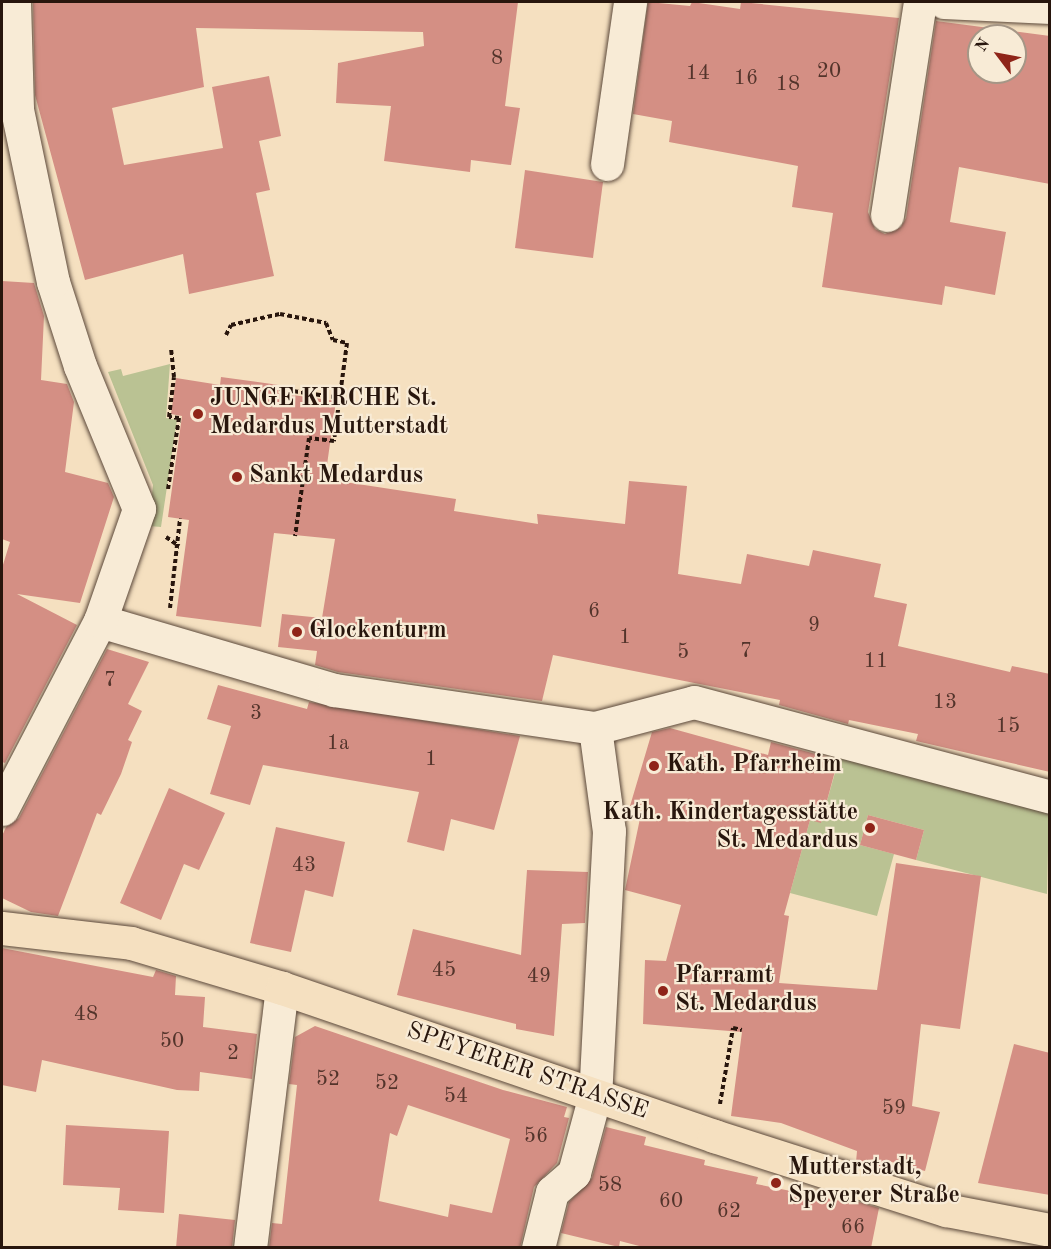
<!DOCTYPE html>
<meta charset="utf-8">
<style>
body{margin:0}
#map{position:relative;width:1051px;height:1249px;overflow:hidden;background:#f5e0c0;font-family:"Old Standard TT",serif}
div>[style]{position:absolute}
.green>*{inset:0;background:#bac293}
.building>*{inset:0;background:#d48f84}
.path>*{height:4px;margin-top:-2px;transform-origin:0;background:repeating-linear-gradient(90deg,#28160d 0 4.5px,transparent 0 7.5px)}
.roads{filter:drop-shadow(0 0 2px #5b483a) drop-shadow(0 0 2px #5b483a)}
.minor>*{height:33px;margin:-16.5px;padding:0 16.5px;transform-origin:16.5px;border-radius:16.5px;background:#f8ebd6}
.major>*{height:33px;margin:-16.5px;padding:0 16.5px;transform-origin:16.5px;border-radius:16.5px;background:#f5e0c0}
.dots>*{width:16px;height:16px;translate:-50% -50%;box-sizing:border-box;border:3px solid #f8ebd6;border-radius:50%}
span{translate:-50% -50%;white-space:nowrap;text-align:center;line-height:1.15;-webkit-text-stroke:4.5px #f8ebd6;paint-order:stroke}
.number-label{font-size:21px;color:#53342b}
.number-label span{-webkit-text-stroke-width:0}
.poi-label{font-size:24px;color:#28160d;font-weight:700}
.left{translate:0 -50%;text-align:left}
.right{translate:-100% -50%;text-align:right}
.street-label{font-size:24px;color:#28160d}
.frame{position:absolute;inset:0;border:3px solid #28160d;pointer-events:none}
.north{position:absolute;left:967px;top:24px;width:60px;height:60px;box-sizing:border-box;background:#f8ebd6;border:2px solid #a59686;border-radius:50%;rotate:302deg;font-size:16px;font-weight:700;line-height:24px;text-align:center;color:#28160d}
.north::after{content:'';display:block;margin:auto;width:21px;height:27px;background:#8f2418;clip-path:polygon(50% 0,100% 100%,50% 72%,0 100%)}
</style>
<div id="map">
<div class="green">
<div style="clip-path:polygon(170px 364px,166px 418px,177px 420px,161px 527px,149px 526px,153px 485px,108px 372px,121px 369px,123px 376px)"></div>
<div style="clip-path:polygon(840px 755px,1049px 808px,1047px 894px,916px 860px,924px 830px,868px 815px,860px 845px,894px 854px,877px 916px,790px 893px,810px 820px,821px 822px)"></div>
</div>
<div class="building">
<div style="clip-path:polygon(33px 2px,518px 2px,505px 106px,520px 108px,511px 165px,471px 160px,470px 172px,384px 161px,391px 106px,336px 103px,338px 63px,424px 46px,423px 32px,196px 28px,204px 87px,112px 108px,124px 165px,223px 148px,212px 87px,269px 76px,281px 136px,259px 141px,270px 190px,256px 193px,274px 276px,189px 294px,183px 254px,85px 280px,35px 95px)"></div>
<div style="clip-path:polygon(evenodd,648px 2px,690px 6px,692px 2px,740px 9px,741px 2px,899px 18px,868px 212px,875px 229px,885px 234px,901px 227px,906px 218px,936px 21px,1050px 36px,1050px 184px,959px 167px,950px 222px,1006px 232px,995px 295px,945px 286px,942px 305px,822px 287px,833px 213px,792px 207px,798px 166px,669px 142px,672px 121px,633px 114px,648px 2px,979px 36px,1015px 36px,1015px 72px,979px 72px,979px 36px)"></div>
<div style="clip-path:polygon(525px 170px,603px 182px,593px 258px,515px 248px)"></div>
<div style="clip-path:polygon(2px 281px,34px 283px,44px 316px,41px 380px,67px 384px,74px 402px,65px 472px,108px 483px,114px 497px,80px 603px,17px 594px,77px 625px,5px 763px,2px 762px,2px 568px,10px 542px,2px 539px)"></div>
<div style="clip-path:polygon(221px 377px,279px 385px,278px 393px,336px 401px,325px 479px,456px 499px,454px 511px,538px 524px,537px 514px,625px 524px,629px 481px,687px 486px,678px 574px,741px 584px,747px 554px,809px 566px,813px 550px,881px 564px,874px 597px,907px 604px,898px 646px,1010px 672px,1012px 666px,1050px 674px,1050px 772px,916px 741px,918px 734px,849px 720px,848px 724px,779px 705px,780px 700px,553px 655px,542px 701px,338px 672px,315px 665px,317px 651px,278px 647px,282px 614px,322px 618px,335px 539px,274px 533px,261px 627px,176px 616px,189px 520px,168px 517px,182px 416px,171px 414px,176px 378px,220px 385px)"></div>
<div style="clip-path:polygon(107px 649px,149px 662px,128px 704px,142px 711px,128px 740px,132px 742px,121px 774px,101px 815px,97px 813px,58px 916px,31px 912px,2px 898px,2px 836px,6px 827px,19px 818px)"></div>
<div style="clip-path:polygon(218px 685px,307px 709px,309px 702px,520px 736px,494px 830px,451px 819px,444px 851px,407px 842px,419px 792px,263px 765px,250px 805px,210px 794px,231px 726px,207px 719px)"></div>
<div style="clip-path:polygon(670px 728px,768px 755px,771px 742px,838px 760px,821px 823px,810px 820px,784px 915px,789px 916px,779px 983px,877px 990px,896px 863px,981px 876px,960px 1029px,921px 1024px,912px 1106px,940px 1112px,925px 1171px,888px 1161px,886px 1171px,856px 1162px,857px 1151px,781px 1123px,731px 1116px,742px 1032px,643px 1024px,645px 960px,666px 961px,681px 905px,625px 890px,642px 809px,630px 806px,652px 732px)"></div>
<div style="clip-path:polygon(169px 788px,225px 813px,199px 870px,184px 864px,161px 920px,120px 903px)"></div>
<div style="clip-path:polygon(868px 815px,924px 830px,916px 860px,860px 845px)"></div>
<div style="clip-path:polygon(276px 827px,345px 842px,333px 897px,305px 890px,291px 952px,250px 943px)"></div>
<div style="clip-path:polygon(527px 870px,588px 872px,585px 923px,562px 924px,554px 1036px,516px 1029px,516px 1024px,397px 995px,413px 929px,521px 955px)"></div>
<div style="clip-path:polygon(2px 948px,153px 977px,156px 970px,176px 976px,175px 995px,205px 997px,203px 1027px,257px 1034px,252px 1079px,200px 1072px,199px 1091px,177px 1090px,42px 1060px,36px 1092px,2px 1085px)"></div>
<div style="clip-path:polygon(evenodd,315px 1026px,503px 1090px,567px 1107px,564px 1117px,569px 1118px,557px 1163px,534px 1187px,520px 1248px,269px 1248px,272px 1223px,282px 1224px,297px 1085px,289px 1084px,295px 1037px,315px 1026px,408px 1105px,510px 1139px,492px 1213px,450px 1204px,448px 1217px,379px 1201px,390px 1133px,397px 1136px,408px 1105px)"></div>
<div style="clip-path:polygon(1014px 1044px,1050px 1053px,1050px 1195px,978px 1183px)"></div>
<div style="clip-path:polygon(66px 1125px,169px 1131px,164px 1213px,118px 1210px,120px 1188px,63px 1185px)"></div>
<div style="clip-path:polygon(606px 1127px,646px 1137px,644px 1145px,705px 1160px,704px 1165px,758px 1177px,756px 1184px,851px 1203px,852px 1200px,879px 1208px,871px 1248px,647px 1248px,620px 1241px,619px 1247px,561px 1233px,569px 1202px,592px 1178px)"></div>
<div style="clip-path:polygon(179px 1214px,235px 1220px,232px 1248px,176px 1248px)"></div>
</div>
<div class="path">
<div style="left:226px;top:335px;width:11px;rotate:-63deg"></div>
<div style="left:231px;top:325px;width:50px;rotate:-12.7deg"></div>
<div style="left:280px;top:314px;width:47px;rotate:11.1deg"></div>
<div style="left:326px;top:323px;width:18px;rotate:68deg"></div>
<div style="left:333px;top:340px;width:14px;rotate:12deg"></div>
<div style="left:347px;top:343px;width:99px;rotate:97.6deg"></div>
<div style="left:334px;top:441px;width:25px;rotate:-173deg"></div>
<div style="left:309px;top:438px;width:99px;rotate:98.1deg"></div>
<div style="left:279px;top:389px;width:62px;rotate:8.4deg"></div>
<div style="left:168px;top:489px;width:72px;rotate:-81.2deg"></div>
<div style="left:179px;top:418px;width:10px;rotate:-174deg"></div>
<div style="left:169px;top:417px;width:40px;rotate:-82.9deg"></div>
<div style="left:174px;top:377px;width:30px;rotate:-96deg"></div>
<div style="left:166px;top:537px;width:16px;rotate:35deg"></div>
<div style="left:170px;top:608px;width:90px;rotate:-83.6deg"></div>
<div style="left:720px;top:1104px;width:77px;rotate:-80.3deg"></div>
<div style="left:733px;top:1028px;width:9px;rotate:13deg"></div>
</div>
<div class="roads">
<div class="minor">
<div style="left:944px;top:2px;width:106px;rotate:2.7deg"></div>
<div style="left:607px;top:164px;width:164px;rotate:-81.9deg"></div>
<div style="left:887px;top:215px;width:216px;rotate:-81.2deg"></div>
<div style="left:100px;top:621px;width:244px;rotate:16.4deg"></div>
<div style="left:334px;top:690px;width:264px;rotate:8.3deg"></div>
<div style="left:595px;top:728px;width:104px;rotate:82.3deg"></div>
<div style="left:609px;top:831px;width:264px;rotate:93deg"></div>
<div style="left:595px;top:1095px;width:81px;rotate:105.1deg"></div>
<div style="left:574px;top:1173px;width:29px;rotate:139deg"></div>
<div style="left:552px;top:1192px;width:58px;rotate:104deg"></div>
<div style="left:595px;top:728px;width:102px;rotate:-14.7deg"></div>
<div style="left:694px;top:702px;width:368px;rotate:14.9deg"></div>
<div style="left:2px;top:809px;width:212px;rotate:-62.5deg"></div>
<div style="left:100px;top:621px;width:119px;rotate:-70.8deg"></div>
<div style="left:139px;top:509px;width:155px;rotate:-112.4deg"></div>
<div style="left:80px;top:366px;width:88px;rotate:-107.8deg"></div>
<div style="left:53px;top:282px;width:177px;rotate:-101.8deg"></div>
<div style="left:17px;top:109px;width:107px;rotate:-91.6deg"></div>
<div style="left:250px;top:1248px;width:262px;rotate:-83deg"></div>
</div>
<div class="major">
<div style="left:2px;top:928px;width:130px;rotate:6.6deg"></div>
<div style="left:131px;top:943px;width:158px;rotate:16.6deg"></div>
<div style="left:282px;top:988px;width:457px;rotate:18.9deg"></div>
<div style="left:714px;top:1136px;width:244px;rotate:17.7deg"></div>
<div style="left:946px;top:1210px;width:106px;rotate:10.9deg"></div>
</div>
</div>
<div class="dots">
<div style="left:198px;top:414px;background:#8f2418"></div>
<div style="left:237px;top:477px;background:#8f2418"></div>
<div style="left:297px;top:632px;background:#8f2418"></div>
<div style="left:654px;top:766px;background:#8f2418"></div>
<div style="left:870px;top:828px;background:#8f2418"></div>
<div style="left:663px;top:991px;background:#8f2418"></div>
<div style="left:776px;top:1183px;background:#8f2418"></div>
</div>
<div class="number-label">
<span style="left:497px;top:59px">8</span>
<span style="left:829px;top:72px">20</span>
<span style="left:698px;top:74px">14</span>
<span style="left:746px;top:79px">16</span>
<span style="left:788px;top:85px">18</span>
<span style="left:594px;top:612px">6</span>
<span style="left:814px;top:626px">9</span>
<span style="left:625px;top:638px">1</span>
<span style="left:746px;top:652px">7</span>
<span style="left:683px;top:653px">5</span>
<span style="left:876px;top:662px">11</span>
<span style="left:110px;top:681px">7</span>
<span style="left:945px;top:703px">13</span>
<span style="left:256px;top:714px">3</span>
<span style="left:1008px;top:727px">15</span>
<span style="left:338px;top:744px">1a</span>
<span style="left:431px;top:760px">1</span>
<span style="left:304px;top:866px">43</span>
<span style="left:444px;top:971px">45</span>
<span style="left:539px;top:977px">49</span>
<span style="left:86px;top:1015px">48</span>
<span style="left:172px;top:1042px">50</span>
<span style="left:233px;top:1054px">2</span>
<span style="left:328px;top:1080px">52</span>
<span style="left:387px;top:1084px">52</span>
<span style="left:456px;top:1097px">54</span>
<span style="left:894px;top:1109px">59</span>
<span style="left:536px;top:1137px">56</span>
<span style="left:610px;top:1186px">58</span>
<span style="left:671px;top:1202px">60</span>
<span style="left:729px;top:1212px">62</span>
<span style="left:853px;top:1228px">66</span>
</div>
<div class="poi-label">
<span class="left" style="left:210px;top:414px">JUNGE KIRCHE St.<br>Medardus Mutterstadt</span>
<span class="left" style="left:249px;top:477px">Sankt Medardus</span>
<span class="left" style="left:309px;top:632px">Glockenturm</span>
<span class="left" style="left:666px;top:766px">Kath. Pfarrheim</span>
<span class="right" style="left:858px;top:828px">Kath. Kindertagesstätte<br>St. Medardus</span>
<span class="left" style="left:675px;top:991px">Pfarramt<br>St. Medardus</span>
<span class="left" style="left:788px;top:1183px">Mutterstadt,<br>Speyerer Straße</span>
</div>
<div class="street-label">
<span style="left:527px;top:1072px;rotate:19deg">SPEYERER STRASSE</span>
</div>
<div class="frame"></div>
<div class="north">N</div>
</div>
